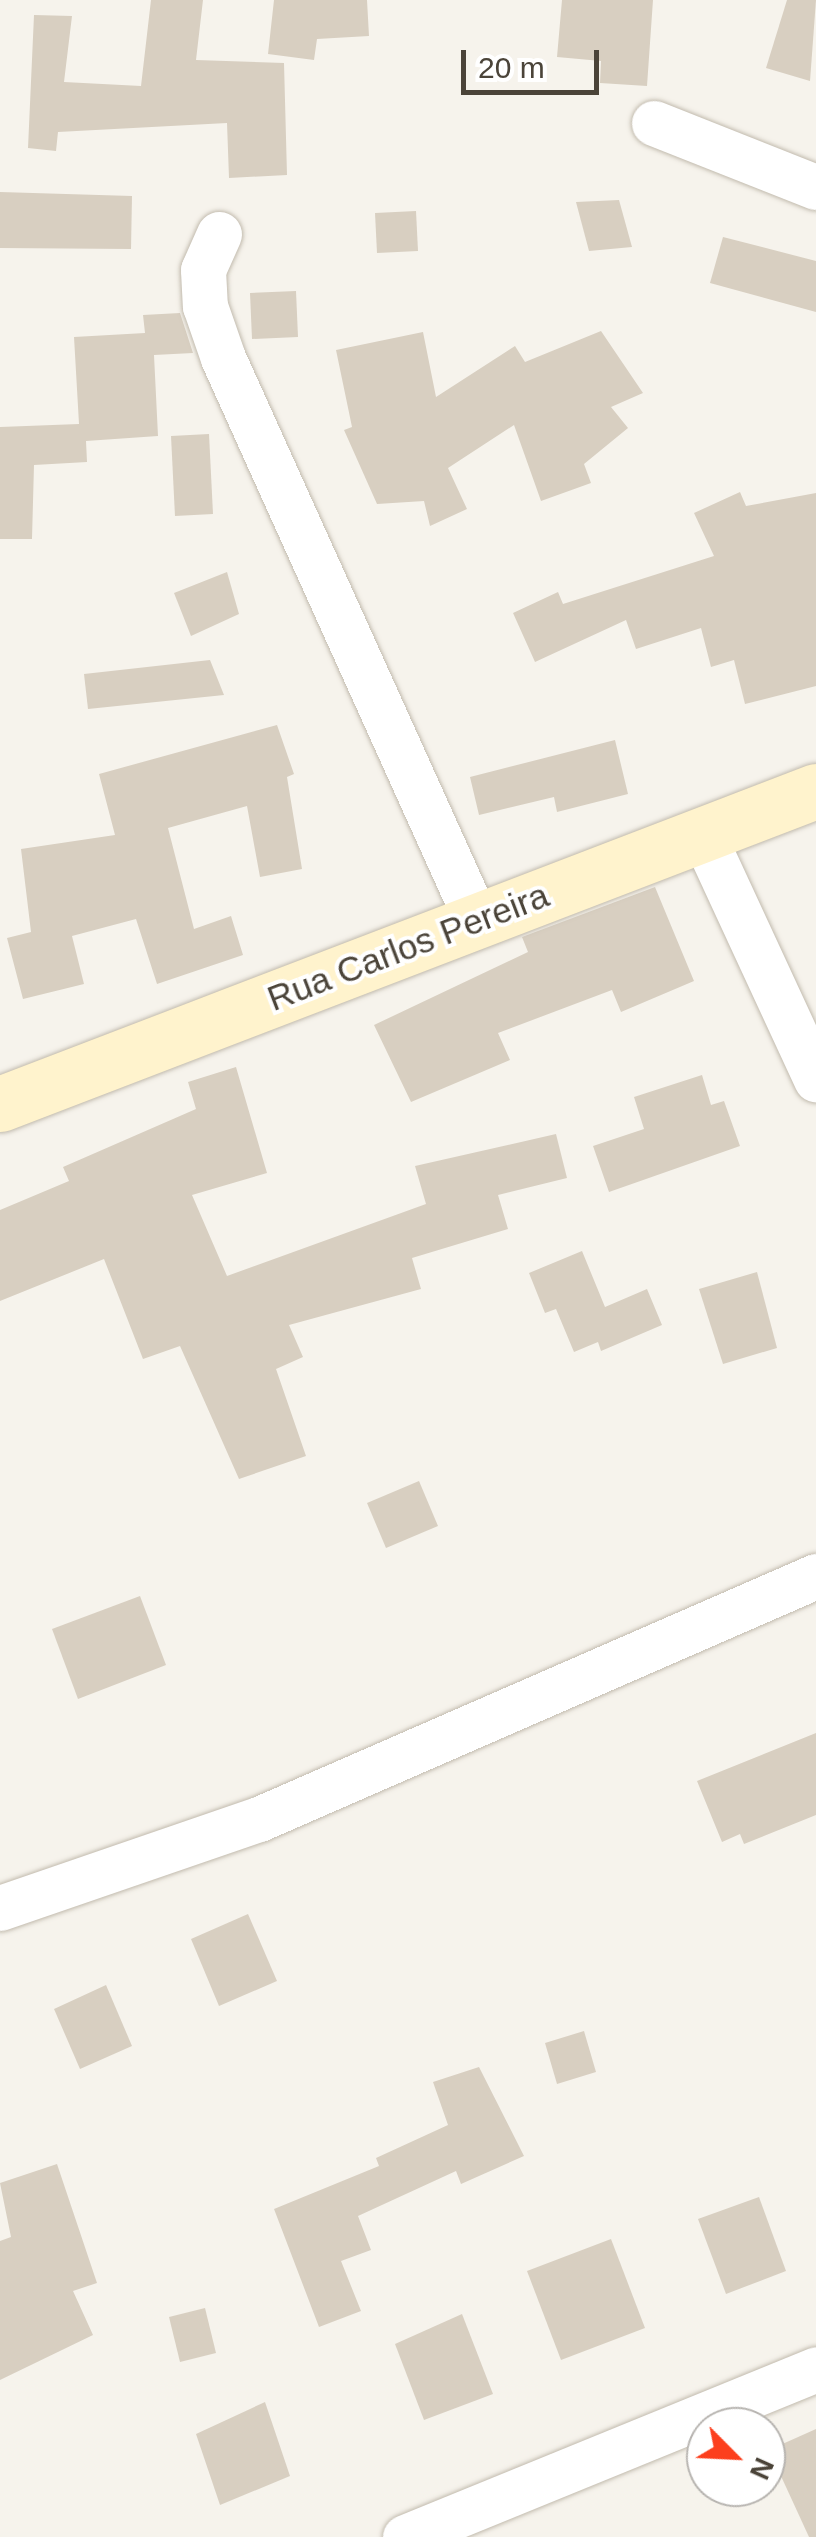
<!DOCTYPE html>
<style>
body{margin:0}
#map{position:relative;width:816px;height:2537px;overflow:hidden;background:#f6f3ec;font-family:Arial,sans-serif}
div>[style]{position:absolute}
.building>*{inset:0;background:#d8cfc1}
.roads{filter:drop-shadow(0 0 2px #c2bbae) drop-shadow(0 0 2px #c2bbae)}
.street>*{height:45px;margin:-22.5px;padding:0 22.5px;transform-origin:22.5px;border-radius:22.5px;background:#fff}
.secondary>*{height:55px;margin:-27.5px;padding:0 27.5px;transform-origin:27.5px;border-radius:27.5px;background:#fff3cd}
span{translate:-50% -50%;white-space:nowrap;text-align:center;line-height:1.15;-webkit-text-stroke:8px #fff;paint-order:stroke}
.street-label{font-size:35px;color:#4b4439}
.north{position:absolute;left:686px;top:2407px;width:100px;height:100px;box-sizing:border-box;background:#fff;border:2px solid #b7b4b0;border-radius:50%;rotate:114deg;font-size:28px;font-weight:700;line-height:40px;text-align:center;color:#4b4439}
.north::after{content:'';display:block;margin:auto;width:35px;height:45px;background:#fc3f1d;clip-path:polygon(50% 0,100% 100%,50% 72%,0 100%)}
.scale{position:absolute;left:461px;top:50px;width:138px;height:45px;box-sizing:border-box;border:5px solid #4b4439;border-top:0;padding-left:12px;font-size:30px;line-height:35px;white-space:nowrap;color:#4b4439;-webkit-text-stroke:8px #fff;paint-order:stroke}
</style>
<div id="map">
<div class="building">
<div style="clip-path:polygon(151px 0,203px 0,196px 60px,284px 63px,287px 175px,229px 178px,227px 123px,58px 132px,56px 151px,28px 148px,34px 15px,72px 16px,64px 82px,141px 86px)"></div>
<div style="clip-path:polygon(274px 0,367px 0,369px 36px,317px 39px,314px 60px,268px 54px)"></div>
<div style="clip-path:polygon(562px 0,653px 0,647px 86px,600px 83px,601px 61px,557px 57px)"></div>
<div style="clip-path:polygon(787px 0,816px 0,810px 81px,766px 68px)"></div>
<div style="clip-path:polygon(0 192px,132px 196px,131px 249px,0 248px)"></div>
<div style="clip-path:polygon(619px 200px,632px 247px,589px 251px,576px 202px)"></div>
<div style="clip-path:polygon(416px 211px,418px 251px,377px 253px,375px 213px)"></div>
<div style="clip-path:polygon(723px 237px,816px 261px,816px 312px,710px 283px)"></div>
<div style="clip-path:polygon(296px 291px,298px 337px,252px 339px,250px 293px)"></div>
<div style="clip-path:polygon(180px 313px,193px 353px,154px 355px,158px 436px,86px 441px,87px 462px,34px 465px,32px 539px,0 539px,0 427px,79px 424px,74px 337px,145px 333px,143px 315px)"></div>
<div style="clip-path:polygon(601px 331px,643px 393px,611px 407px,628px 428px,584px 464px,591px 483px,541px 501px,514px 425px,448px 468px,467px 509px,430px 526px,424px 501px,377px 504px,344px 430px,352px 427px,336px 350px,423px 332px,436px 397px,515px 346px,525px 362px)"></div>
<div style="clip-path:polygon(209px 434px,213px 514px,175px 516px,171px 436px)"></div>
<div style="clip-path:polygon(740px 492px,746px 506px,816px 493px,816px 686px,745px 704px,734px 660px,711px 667px,701px 628px,636px 649px,626px 620px,535px 662px,513px 613px,558px 592px,563px 604px,714px 556px,694px 513px)"></div>
<div style="clip-path:polygon(227px 572px,239px 614px,191px 636px,174px 593px)"></div>
<div style="clip-path:polygon(210px 660px,224px 695px,88px 709px,84px 674px)"></div>
<div style="clip-path:polygon(277px 725px,294px 774px,287px 777px,302px 869px,260px 877px,247px 806px,168px 828px,194px 929px,231px 916px,243px 955px,157px 984px,136px 919px,72px 936px,84px 984px,23px 999px,7px 938px,31px 932px,21px 849px,115px 835px,99px 774px)"></div>
<div style="clip-path:polygon(615px 740px,628px 794px,557px 812px,554px 797px,479px 815px,470px 777px)"></div>
<div style="clip-path:polygon(655px 887px,694px 981px,621px 1012px,612px 990px,498px 1033px,510px 1060px,411px 1102px,374px 1025px,528px 952px,522px 937px)"></div>
<div style="clip-path:polygon(236px 1067px,267px 1173px,192px 1195px,227px 1276px,426px 1204px,415px 1166px,556px 1134px,567px 1178px,498px 1195px,508px 1229px,412px 1258px,421px 1289px,289px 1325px,303px 1357px,276px 1369px,306px 1456px,239px 1479px,180px 1346px,143px 1359px,104px 1259px,0 1301px,0 1210px,69px 1181px,63px 1167px,196px 1109px,188px 1082px)"></div>
<div style="clip-path:polygon(702px 1075px,711px 1105px,724px 1101px,740px 1146px,609px 1192px,593px 1146px,644px 1129px,634px 1097px)"></div>
<div style="clip-path:polygon(582px 1251px,605px 1307px,647px 1289px,662px 1325px,601px 1351px,598px 1342px,574px 1352px,556px 1309px,545px 1313px,529px 1273px)"></div>
<div style="clip-path:polygon(757px 1272px,777px 1348px,723px 1364px,699px 1289px)"></div>
<div style="clip-path:polygon(419px 1481px,438px 1526px,386px 1548px,367px 1503px)"></div>
<div style="clip-path:polygon(140px 1596px,166px 1665px,78px 1699px,52px 1629px)"></div>
<div style="clip-path:polygon(816px 1733px,816px 1815px,744px 1844px,740px 1834px,722px 1842px,697px 1781px)"></div>
<div style="clip-path:polygon(248px 1914px,277px 1981px,219px 2006px,191px 1939px)"></div>
<div style="clip-path:polygon(106px 1985px,132px 2046px,80px 2069px,54px 2009px)"></div>
<div style="clip-path:polygon(584px 2031px,596px 2072px,557px 2084px,545px 2043px)"></div>
<div style="clip-path:polygon(479px 2067px,524px 2156px,461px 2184px,456px 2171px,358px 2216px,371px 2250px,341px 2261px,361px 2311px,319px 2327px,274px 2209px,379px 2166px,376px 2158px,448px 2125px,433px 2082px)"></div>
<div style="clip-path:polygon(57px 2164px,97px 2283px,73px 2291px,93px 2335px,0 2380px,0 2241px,11px 2237px,0 2183px)"></div>
<div style="clip-path:polygon(759px 2197px,786px 2271px,726px 2294px,698px 2219px)"></div>
<div style="clip-path:polygon(611px 2239px,645px 2328px,561px 2360px,527px 2271px)"></div>
<div style="clip-path:polygon(205px 2308px,216px 2353px,180px 2362px,169px 2317px)"></div>
<div style="clip-path:polygon(462px 2314px,493px 2394px,424px 2420px,395px 2344px)"></div>
<div style="clip-path:polygon(265px 2402px,290px 2476px,220px 2505px,196px 2434px)"></div>
<div style="clip-path:polygon(816px 2429px,816px 2537px,809px 2537px,769px 2450px)"></div>
</div>
<div class="roads">
<div class="street">
<div style="left:654px;top:123px;width:174px;rotate:21.6deg"></div>
<div style="left:219px;top:234px;width:39px;rotate:114deg"></div>
<div style="left:203px;top:270px;width:36px;rotate:87deg"></div>
<div style="left:205px;top:306px;width:55px;rotate:70.9deg"></div>
<div style="left:223px;top:358px;width:615px;rotate:65.73deg"></div>
<div style="left:704px;top:837px;width:267px;rotate:65.2deg"></div>
<div style="left:0;top:1908px;width:274px;rotate:-19deg"></div>
<div style="left:259px;top:1819px;width:608px;rotate:-23.57deg"></div>
<div style="left:405px;top:2537px;width:444px;rotate:-22.2deg"></div>
</div>
<div class="secondary">
<div style="left:0;top:1104px;width:874px;rotate:-20.99deg"></div>
</div>
</div>
<div class="street-label">
<span style="left:408px;top:947px;rotate:-21deg">Rua Carlos Pereira</span>
</div>
<div class="north">N</div>
<div class="scale">20 m</div>
</div>
